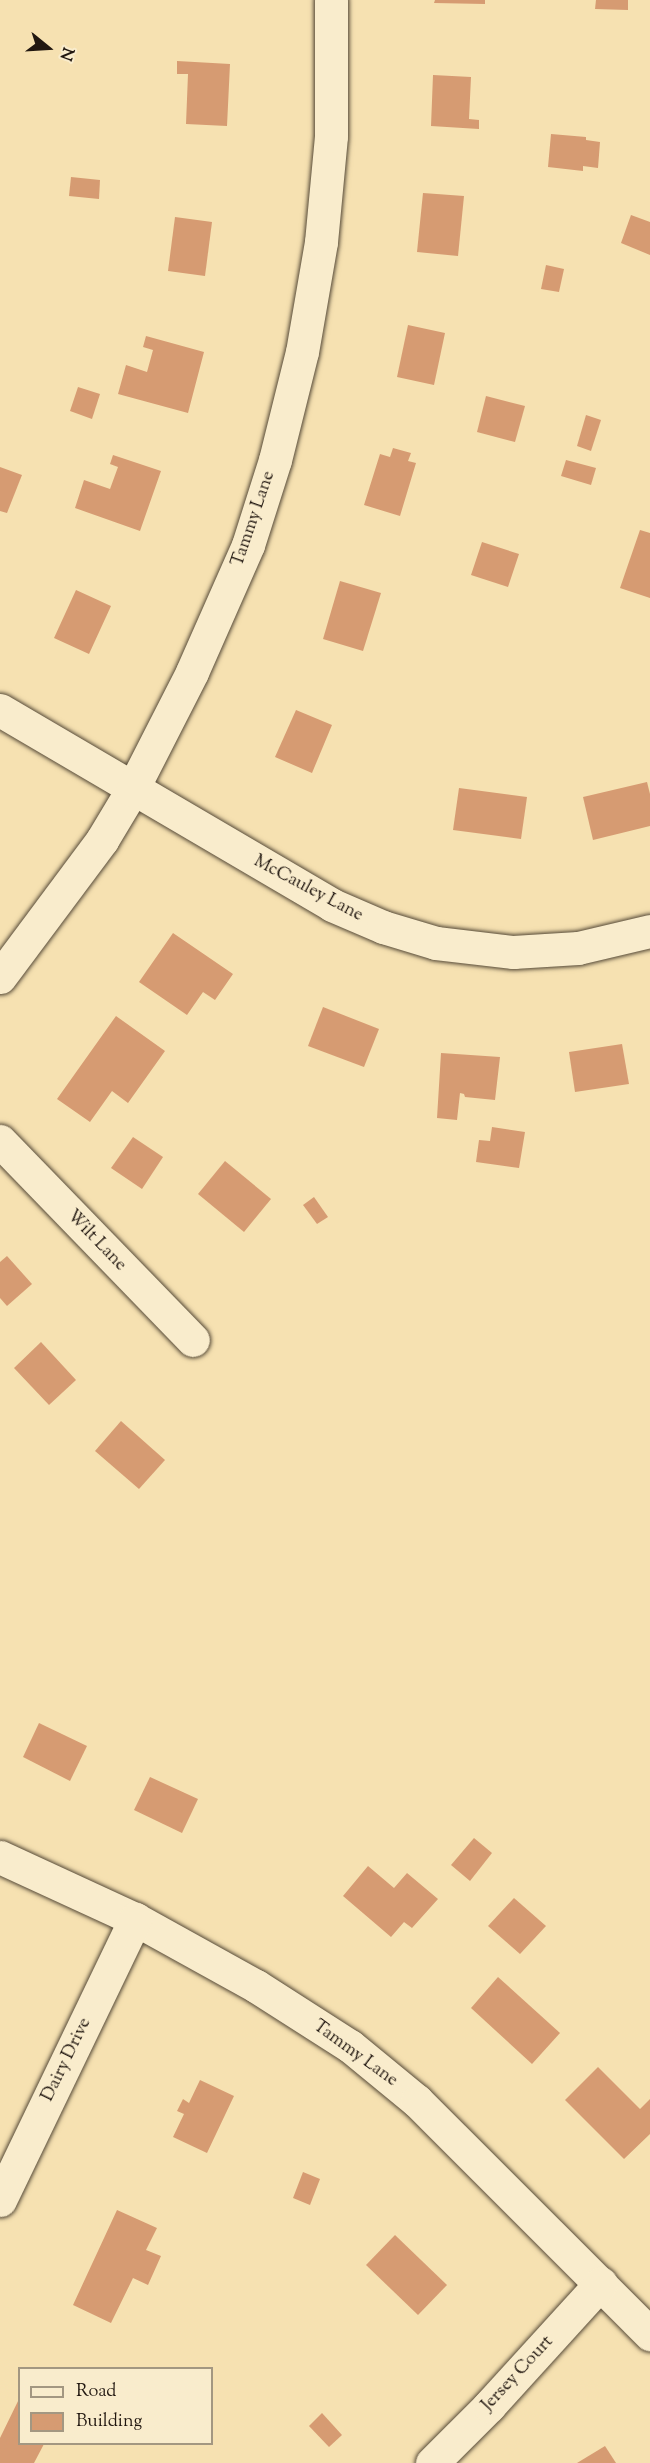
<!DOCTYPE html>
<style>
body{margin:0}
#map{position:relative;width:650px;height:2463px;overflow:hidden;background:#f6e1b1;font-family:"Sorts Mill Goudy",serif}
div>[style]{position:absolute}
.building>*{inset:0;background:#d69b72}
.roads{filter:drop-shadow(0 0 2px #564a38) drop-shadow(0 0 2px #564a38)}
.minor>*{height:33px;margin:-16.5px;padding:0 16.5px;transform-origin:16.5px;border-radius:16.5px;background:#f9eccc}
span{translate:-50% -50%;white-space:nowrap;text-align:center;line-height:1.15;-webkit-text-stroke:4.5px #f9eccc;paint-order:stroke}
.street-label{font-size:18px;color:#211710}
.legend{position:absolute;left:18px;top:2367px;width:195px;height:78px;box-sizing:border-box;background:#f9eccc;border:2px solid #a39781;margin:0;padding:8px 10px;list-style:none;font-size:18px;color:#211710}
.legend li{display:flex;align-items:center;gap:12px;height:30px}
.legend b{width:30px;border:2px solid #a39781}
.north{position:absolute;left:18px;top:18px;width:60px;height:60px;-webkit-text-stroke:4px #f9eccc;paint-order:stroke;rotate:108deg;font-size:16px;font-weight:700;line-height:24px;text-align:center;color:#211710}
.north::after{content:'';display:block;margin:auto;width:21px;height:27px;background:#211710;clip-path:polygon(50% 0,100% 100%,50% 72%,0 100%)}
</style>
<div id="map">
<div class="building">
<div style="clip-path:polygon(435px 0,485px 0,485px 4px,434px 3px)"></div>
<div style="clip-path:polygon(596px 0,628px 0,628px 10px,595px 9px)"></div>
<div style="clip-path:polygon(177px 61px,230px 64px,227px 126px,186px 124px,188px 74px,177px 74px)"></div>
<div style="clip-path:polygon(433px 75px,471px 77px,469px 119px,479px 120px,479px 129px,431px 126px)"></div>
<div style="clip-path:polygon(551px 134px,586px 137px,586px 140px,600px 142px,598px 168px,583px 166px,583px 171px,548px 167px)"></div>
<div style="clip-path:polygon(71px 177px,100px 180px,99px 199px,69px 196px)"></div>
<div style="clip-path:polygon(423px 193px,464px 196px,458px 256px,417px 252px)"></div>
<div style="clip-path:polygon(631px 215px,650px 222px,650px 255px,621px 243px)"></div>
<div style="clip-path:polygon(175px 217px,212px 222px,205px 276px,168px 271px)"></div>
<div style="clip-path:polygon(546px 265px,564px 269px,559px 292px,541px 289px)"></div>
<div style="clip-path:polygon(408px 325px,445px 333px,434px 385px,397px 377px)"></div>
<div style="clip-path:polygon(146px 336px,204px 352px,188px 413px,118px 394px,126px 365px,147px 372px,153px 350px,143px 347px)"></div>
<div style="clip-path:polygon(78px 387px,100px 394px,92px 419px,70px 411px)"></div>
<div style="clip-path:polygon(486px 396px,525px 406px,515px 442px,477px 432px)"></div>
<div style="clip-path:polygon(586px 415px,601px 420px,591px 451px,577px 446px)"></div>
<div style="clip-path:polygon(393px 448px,411px 453px,408px 461px,416px 463px,400px 516px,364px 505px,380px 454px,390px 457px)"></div>
<div style="clip-path:polygon(113px 455px,161px 471px,140px 531px,75px 508px,84px 480px,110px 489px,118px 467px,110px 464px)"></div>
<div style="clip-path:polygon(566px 460px,596px 468px,591px 485px,561px 476px)"></div>
<div style="clip-path:polygon(0 467px,22px 475px,7px 513px,0 511px)"></div>
<div style="clip-path:polygon(640px 530px,650px 533px,650px 598px,620px 588px)"></div>
<div style="clip-path:polygon(482px 542px,519px 554px,508px 587px,471px 575px)"></div>
<div style="clip-path:polygon(340px 581px,381px 593px,363px 651px,323px 639px)"></div>
<div style="clip-path:polygon(76px 590px,111px 606px,89px 654px,54px 638px)"></div>
<div style="clip-path:polygon(296px 710px,332px 725px,312px 773px,275px 757px)"></div>
<div style="clip-path:polygon(647px 782px,650px 794px,650px 826px,593px 840px,583px 797px)"></div>
<div style="clip-path:polygon(459px 788px,527px 797px,521px 839px,453px 830px)"></div>
<div style="clip-path:polygon(173px 933px,233px 974px,215px 1000px,203px 992px,187px 1015px,139px 982px)"></div>
<div style="clip-path:polygon(323px 1007px,379px 1029px,364px 1067px,308px 1046px)"></div>
<div style="clip-path:polygon(116px 1016px,165px 1051px,128px 1103px,112px 1091px,90px 1122px,57px 1099px)"></div>
<div style="clip-path:polygon(622px 1044px,629px 1084px,575px 1092px,569px 1052px)"></div>
<div style="clip-path:polygon(441px 1053px,500px 1057px,495px 1100px,465px 1097px,464px 1094px,460px 1093px,457px 1120px,437px 1118px)"></div>
<div style="clip-path:polygon(492px 1127px,525px 1132px,519px 1168px,476px 1162px,479px 1140px,490px 1141px)"></div>
<div style="clip-path:polygon(133px 1137px,163px 1157px,142px 1189px,111px 1168px)"></div>
<div style="clip-path:polygon(225px 1161px,271px 1199px,244px 1232px,198px 1194px)"></div>
<div style="clip-path:polygon(314px 1197px,328px 1217px,317px 1224px,303px 1205px)"></div>
<div style="clip-path:polygon(7px 1256px,32px 1284px,7px 1306px,0 1298px,0 1262px)"></div>
<div style="clip-path:polygon(41px 1342px,76px 1380px,49px 1405px,14px 1368px)"></div>
<div style="clip-path:polygon(121px 1421px,165px 1460px,139px 1489px,95px 1451px)"></div>
<div style="clip-path:polygon(39px 1723px,87px 1746px,70px 1781px,23px 1757px)"></div>
<div style="clip-path:polygon(150px 1777px,198px 1799px,182px 1833px,134px 1810px)"></div>
<div style="clip-path:polygon(474px 1838px,492px 1853px,470px 1881px,451px 1865px)"></div>
<div style="clip-path:polygon(368px 1866px,394px 1888px,407px 1873px,438px 1899px,412px 1928px,404px 1922px,391px 1937px,343px 1896px)"></div>
<div style="clip-path:polygon(514px 1898px,546px 1926px,520px 1954px,488px 1926px)"></div>
<div style="clip-path:polygon(498px 1977px,560px 2033px,532px 2064px,471px 2008px)"></div>
<div style="clip-path:polygon(598px 2067px,640px 2109px,650px 2099px,650px 2134px,624px 2159px,565px 2100px)"></div>
<div style="clip-path:polygon(200px 2080px,234px 2096px,207px 2153px,173px 2137px,184px 2114px,177px 2111px,183px 2099px,189px 2103px)"></div>
<div style="clip-path:polygon(303px 2172px,320px 2179px,310px 2205px,293px 2198px)"></div>
<div style="clip-path:polygon(117px 2210px,157px 2228px,146px 2250px,161px 2256px,148px 2285px,133px 2278px,111px 2323px,73px 2305px)"></div>
<div style="clip-path:polygon(395px 2235px,447px 2285px,418px 2315px,366px 2265px)"></div>
<div style="clip-path:polygon(20px 2397px,20px 2444px,44px 2444px,34px 2463px,0 2463px,0 2438px)"></div>
<div style="clip-path:polygon(322px 2413px,342px 2435px,329px 2447px,309px 2426px)"></div>
<div style="clip-path:polygon(605px 2446px,616px 2463px,577px 2463px)"></div>
</div>
<div class="roads">
<div class="minor">
<div style="left:0;top:710px;width:385px;rotate:30.4deg"></div>
<div style="left:332px;top:905px;width:56px;rotate:23.3deg"></div>
<div style="left:383px;top:927px;width:55px;rotate:16.8deg"></div>
<div style="left:436px;top:943px;width:78px;rotate:6.7deg"></div>
<div style="left:513px;top:952px;width:65px;rotate:-3.5deg"></div>
<div style="left:578px;top:948px;width:74px;rotate:-13.3deg"></div>
<div style="left:0;top:977px;width:171px;rotate:-53.3deg"></div>
<div style="left:102px;top:840px;width:58px;rotate:-59deg"></div>
<div style="left:132px;top:790px;width:132px;rotate:-63deg"></div>
<div style="left:192px;top:672px;width:139px;rotate:-66.2deg"></div>
<div style="left:248px;top:545px;width:89px;rotate:-72.4deg"></div>
<div style="left:275px;top:460px;width:111px;rotate:-76deg"></div>
<div style="left:302px;top:352px;width:112px;rotate:-80.2deg"></div>
<div style="left:321px;top:242px;width:106px;rotate:-84.6deg"></div>
<div style="left:331px;top:136px;width:136px;rotate:-90deg"></div>
<div style="left:0;top:1141px;width:277px;rotate:45.9deg"></div>
<div style="left:0;top:1857px;width:149px;rotate:24.7deg"></div>
<div style="left:135px;top:1919px;width:138px;rotate:29deg"></div>
<div style="left:256px;top:1986px;width:112px;rotate:32.6deg"></div>
<div style="left:350px;top:2046px;width:87px;rotate:39.4deg"></div>
<div style="left:417px;top:2101px;width:330px;rotate:45deg"></div>
<div style="left:0;top:2200px;width:312px;rotate:-64.3deg"></div>
<div style="left:432px;top:2463px;width:81px;rotate:-45deg"></div>
<div style="left:489px;top:2406px;width:166px;rotate:-47.7deg"></div>
</div>
</div>
<div class="street-label">
<span style="left:254px;top:519px;rotate:-71deg">Tammy Lane</span>
<span style="left:308px;top:889px;rotate:28deg">McCauley Lane</span>
<span style="left:96px;top:1241px;rotate:46deg">Wilt Lane</span>
<span style="left:355px;top:2054px;rotate:36deg">Tammy Lane</span>
<span style="left:67px;top:2060px;rotate:-64deg">Dairy Drive</span>
<span style="left:518px;top:2374px;rotate:-47deg">Jersey Court</span>
</div>
<ul class="legend">
<li><b style="height:8px;background:#f9eccc"></b>Road</li>
<li><b style="height:16px;background:#d69b72"></b>Building</li>
</ul>
<div class="north">N</div>
</div>
